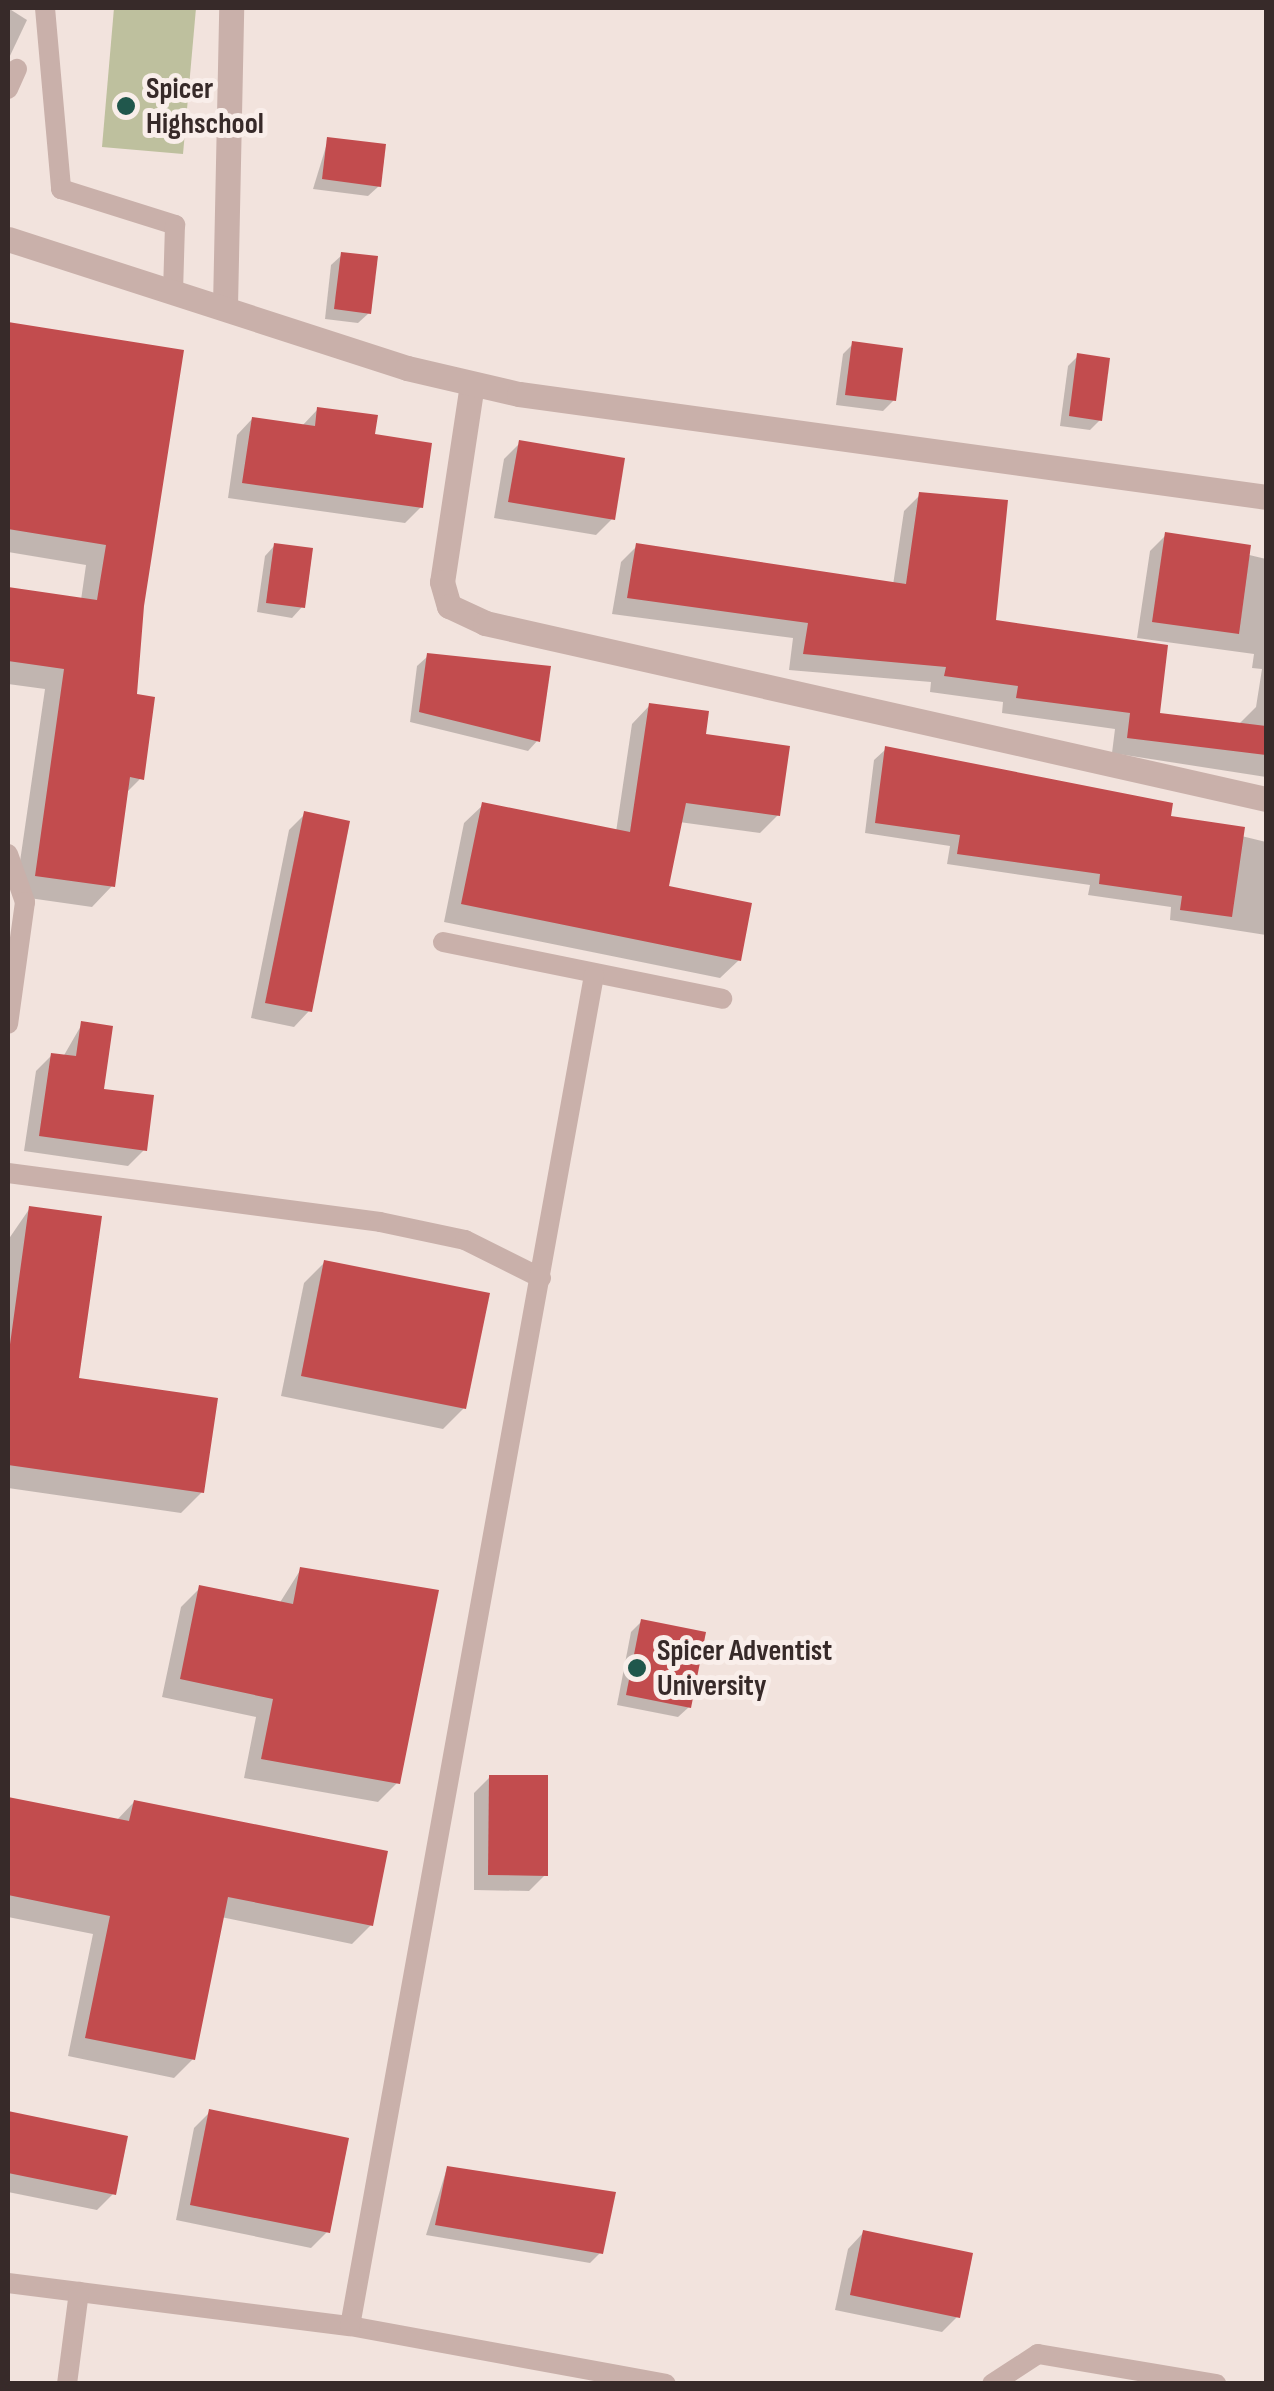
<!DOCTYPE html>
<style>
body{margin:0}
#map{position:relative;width:1274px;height:2391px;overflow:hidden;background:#f2e3dd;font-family:"Sofia Sans Condensed",sans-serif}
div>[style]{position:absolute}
.green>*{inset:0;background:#bec09e}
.shadow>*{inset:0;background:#0003}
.building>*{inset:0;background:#c24c4e}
.service>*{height:20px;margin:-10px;padding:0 10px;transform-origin:10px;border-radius:10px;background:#c9b0aa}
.minor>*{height:25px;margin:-12.5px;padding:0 12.5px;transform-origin:12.5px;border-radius:12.5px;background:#c9b0aa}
.tertiary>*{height:25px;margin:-12.5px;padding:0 12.5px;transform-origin:12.5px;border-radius:12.5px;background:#c9b0aa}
.dots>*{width:28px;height:28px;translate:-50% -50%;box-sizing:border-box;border:5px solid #f9eeea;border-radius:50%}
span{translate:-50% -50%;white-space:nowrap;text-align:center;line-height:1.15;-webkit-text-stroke:10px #f9eeea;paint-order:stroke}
.poi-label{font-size:30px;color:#372a29;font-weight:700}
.left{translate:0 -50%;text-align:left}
.frame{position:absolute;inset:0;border:10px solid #372a29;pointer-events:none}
</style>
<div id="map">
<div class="green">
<div style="clip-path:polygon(114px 8px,196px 8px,183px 154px,102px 147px)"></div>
</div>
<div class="shadow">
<div style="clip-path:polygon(8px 8px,27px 20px,8px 60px)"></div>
<div style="clip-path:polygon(328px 140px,379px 186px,368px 196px,313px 189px)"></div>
<div style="clip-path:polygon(342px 255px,369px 313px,358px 323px,325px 319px,331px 265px)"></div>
<div style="clip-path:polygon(8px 325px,181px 353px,141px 606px,134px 697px,141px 778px,125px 794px,112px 886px,92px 907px,15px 896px,45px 689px,8px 684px,8px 589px,81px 600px,86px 565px,8px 552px)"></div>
<div style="clip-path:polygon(853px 344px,894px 400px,883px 411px,836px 405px,843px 354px)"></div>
<div style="clip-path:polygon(1078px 356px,1100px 420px,1090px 430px,1060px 426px,1068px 366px)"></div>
<div style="clip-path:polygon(318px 409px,372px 436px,421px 507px,405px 523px,228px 498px,237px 435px,252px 419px,301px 427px)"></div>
<div style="clip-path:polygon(520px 443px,612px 519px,596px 535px,494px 518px,504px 459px)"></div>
<div style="clip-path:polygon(920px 495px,993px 622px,1157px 715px,1238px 725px,1256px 707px,1262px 669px,1252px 668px,1254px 654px,1137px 638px,1150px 551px,1166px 535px,1266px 559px,1266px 777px,1112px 753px,1115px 729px,1002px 713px,1003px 702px,930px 692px,931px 682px,789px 670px,793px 638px,612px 614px,621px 562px,637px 546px,893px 585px,904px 511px)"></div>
<div style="clip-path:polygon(275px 545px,302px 607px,292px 618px,257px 612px,265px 556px)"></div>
<div style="clip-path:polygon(428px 656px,538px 740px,528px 751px,410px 722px,417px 666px)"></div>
<div style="clip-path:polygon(650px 705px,703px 736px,778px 815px,760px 833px,679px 822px,667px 888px,739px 960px,720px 978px,444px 922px,464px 823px,483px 805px,616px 832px,632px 724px)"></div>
<div style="clip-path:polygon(886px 749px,1266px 842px,1266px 935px,1170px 920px,1171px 907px,1088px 895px,1090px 885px,947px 864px,950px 846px,865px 833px,874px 760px)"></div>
<div style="clip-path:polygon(305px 814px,309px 1011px,294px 1027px,251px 1018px,289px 830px)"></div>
<div style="clip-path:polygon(82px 1024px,101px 1091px,144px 1150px,128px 1166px,24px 1151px,36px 1071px,52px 1055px,63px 1057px)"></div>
<div style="clip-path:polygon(30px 1208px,76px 1381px,202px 1492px,181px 1513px,8px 1488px,8px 1240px)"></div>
<div style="clip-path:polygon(325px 1262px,464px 1408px,443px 1429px,281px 1396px,304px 1283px)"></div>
<div style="clip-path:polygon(301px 1569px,397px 1783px,378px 1802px,244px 1778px,256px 1717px,162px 1697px,181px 1607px,200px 1588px,279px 1604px)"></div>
<div style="clip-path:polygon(642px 1621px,689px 1707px,678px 1717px,617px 1705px,631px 1632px)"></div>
<div style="clip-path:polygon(490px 1777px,545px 1875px,529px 1891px,474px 1890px,474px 1793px)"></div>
<div style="clip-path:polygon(8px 1799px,116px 1821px,134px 1802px,371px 1925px,352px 1944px,221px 1917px,193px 2059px,174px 2078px,68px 2056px,93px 1934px,8px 1917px)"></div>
<div style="clip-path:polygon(210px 2112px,327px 2232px,311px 2248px,176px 2220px,194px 2128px)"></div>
<div style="clip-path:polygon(8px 2114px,125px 2138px,113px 2194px,97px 2210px,8px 2192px)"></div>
<div style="clip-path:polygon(447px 2168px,613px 2194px,601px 2252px,590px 2263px,426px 2235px)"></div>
<div style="clip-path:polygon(863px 2233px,958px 2316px,942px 2332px,835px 2310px,848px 2249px)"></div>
</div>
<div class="building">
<div style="clip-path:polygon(327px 137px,386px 144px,381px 187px,322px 179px)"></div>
<div style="clip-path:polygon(341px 252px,378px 256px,371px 314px,334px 309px)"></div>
<div style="clip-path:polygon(8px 322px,184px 350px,144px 606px,137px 694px,155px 697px,144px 780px,130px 777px,115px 887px,35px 876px,64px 669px,8px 661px,8px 587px,97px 600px,106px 545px,8px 529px)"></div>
<div style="clip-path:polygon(852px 341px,903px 348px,896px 401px,845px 395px)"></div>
<div style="clip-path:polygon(1077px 353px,1110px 358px,1102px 421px,1069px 416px)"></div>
<div style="clip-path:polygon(317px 407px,378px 415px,375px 434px,432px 443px,423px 508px,242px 483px,252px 417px,315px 426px)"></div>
<div style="clip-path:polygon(519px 440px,625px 458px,615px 520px,508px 502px)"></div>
<div style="clip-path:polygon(919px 492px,1008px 500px,996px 620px,1168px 645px,1160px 713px,1266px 726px,1266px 755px,1127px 738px,1130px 713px,1016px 698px,1018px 686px,944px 676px,946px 667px,803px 654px,808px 623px,627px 598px,636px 543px,906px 584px)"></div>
<div style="clip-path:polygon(1165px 532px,1251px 545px,1239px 634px,1152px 622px)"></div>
<div style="clip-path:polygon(274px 543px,313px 548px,305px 608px,266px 603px)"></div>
<div style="clip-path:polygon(427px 653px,551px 666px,540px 742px,419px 712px)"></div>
<div style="clip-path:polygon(649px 703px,709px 711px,706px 734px,790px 746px,780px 816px,686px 803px,669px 886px,752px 903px,741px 961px,461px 904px,482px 802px,630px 832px)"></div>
<div style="clip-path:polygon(885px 746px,1173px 803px,1171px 816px,1245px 827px,1232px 917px,1180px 910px,1182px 896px,1099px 884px,1100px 874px,957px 854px,960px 835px,875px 823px)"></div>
<div style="clip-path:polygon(304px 811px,350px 821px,312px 1012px,265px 1003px)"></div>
<div style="clip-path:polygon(81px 1021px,113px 1026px,104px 1089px,154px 1095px,147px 1151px,39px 1136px,51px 1053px,76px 1056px)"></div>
<div style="clip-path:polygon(29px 1206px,102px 1216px,79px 1378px,218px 1398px,204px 1493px,8px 1465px,8px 1359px)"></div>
<div style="clip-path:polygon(324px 1260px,490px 1293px,466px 1409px,301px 1376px)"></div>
<div style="clip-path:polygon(300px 1567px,439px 1590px,400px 1784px,261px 1759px,273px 1699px,180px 1679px,199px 1585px,293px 1604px)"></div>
<div style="clip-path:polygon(641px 1619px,706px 1632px,691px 1708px,626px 1695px)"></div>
<div style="clip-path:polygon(489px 1775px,548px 1775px,548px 1876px,488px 1875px)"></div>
<div style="clip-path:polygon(8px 1797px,129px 1821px,134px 1800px,388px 1851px,373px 1926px,228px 1897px,195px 2060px,85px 2038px,110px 1916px,8px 1895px)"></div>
<div style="clip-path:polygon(209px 2109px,349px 2138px,330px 2233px,190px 2205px)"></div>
<div style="clip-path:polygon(8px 2111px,128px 2136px,116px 2195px,8px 2173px)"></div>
<div style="clip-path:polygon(447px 2166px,616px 2192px,603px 2254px,435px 2225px)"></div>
<div style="clip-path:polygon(863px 2230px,973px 2253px,960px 2318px,850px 2295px)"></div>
</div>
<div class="service">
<div style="left:45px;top:8px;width:182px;rotate:84.9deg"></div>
<div style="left:61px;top:189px;width:120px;rotate:17.5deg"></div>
<div style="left:175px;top:225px;width:68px;rotate:91.7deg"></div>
<div style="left:8px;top:89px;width:22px;rotate:-66deg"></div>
<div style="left:8px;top:854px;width:51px;rotate:70.5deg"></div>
<div style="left:25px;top:902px;width:123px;rotate:97.9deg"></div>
<div style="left:443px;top:942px;width:285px;rotate:11.5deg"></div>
<div style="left:8px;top:1173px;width:375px;rotate:7.5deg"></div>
<div style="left:380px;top:1222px;width:87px;rotate:12deg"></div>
<div style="left:465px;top:1240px;width:85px;rotate:26.6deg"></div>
<div style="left:8px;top:2283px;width:345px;rotate:7.2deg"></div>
<div style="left:350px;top:2326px;width:321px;rotate:10.4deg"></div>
<div style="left:350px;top:2326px;width:1373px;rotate:-79.76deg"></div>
<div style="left:67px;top:2384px;width:93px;rotate:-82.6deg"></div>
<div style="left:992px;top:2384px;width:55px;rotate:-33.1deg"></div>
<div style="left:1038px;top:2354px;width:181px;rotate:9.6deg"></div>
</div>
<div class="minor">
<div style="left:225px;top:306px;width:298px;rotate:-88.8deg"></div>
<div style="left:472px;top:384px;width:200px;rotate:98.6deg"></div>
<div style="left:442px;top:582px;width:25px;rotate:74deg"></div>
<div style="left:449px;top:606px;width:40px;rotate:25deg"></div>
<div style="left:485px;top:623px;width:801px;rotate:12.7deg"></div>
</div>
<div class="tertiary">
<div style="left:8px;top:239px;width:419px;rotate:17.9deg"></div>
<div style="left:407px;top:368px;width:115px;rotate:13.1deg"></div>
<div style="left:519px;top:394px;width:754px;rotate:7.85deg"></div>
</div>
<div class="dots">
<div style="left:126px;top:106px;background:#20574c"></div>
<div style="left:637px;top:1668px;background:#20574c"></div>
</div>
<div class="poi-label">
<span class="left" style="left:146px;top:106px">Spicer<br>Highschool</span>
<span class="left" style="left:657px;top:1668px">Spicer Adventist<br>University</span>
</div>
<div class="frame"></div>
</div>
